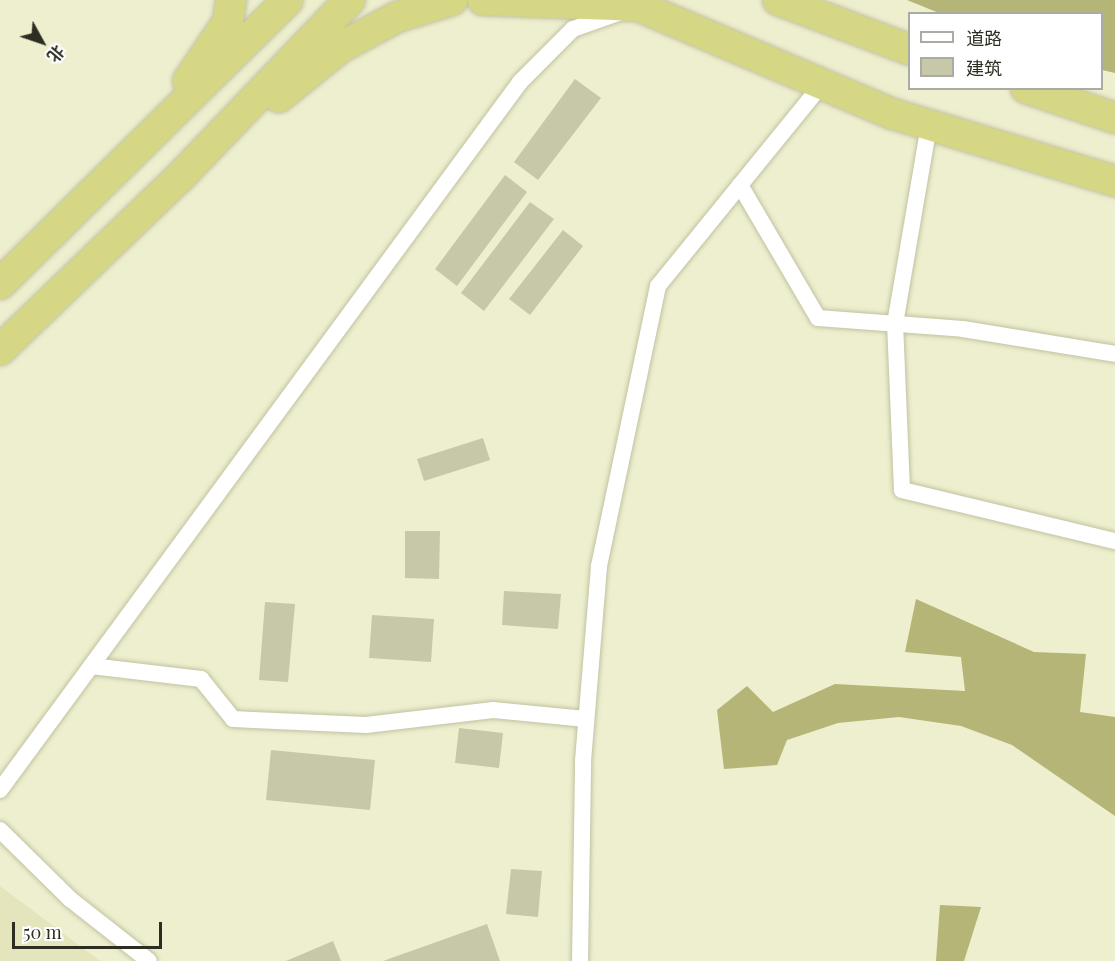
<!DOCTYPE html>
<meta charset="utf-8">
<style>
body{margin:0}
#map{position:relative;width:1115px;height:961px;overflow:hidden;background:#eeefce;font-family:"Playfair Display","Noto Sans SC",serif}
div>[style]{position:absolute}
.built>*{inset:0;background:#e4e5bd}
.forest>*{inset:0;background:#b4b576}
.building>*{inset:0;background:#c7c8a8}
.roads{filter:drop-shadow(0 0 2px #c1c2a2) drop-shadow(0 0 2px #c1c2a2)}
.street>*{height:16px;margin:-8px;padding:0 8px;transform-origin:8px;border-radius:8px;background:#fff}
.highway>*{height:30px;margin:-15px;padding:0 15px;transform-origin:15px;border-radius:15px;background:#d6d785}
span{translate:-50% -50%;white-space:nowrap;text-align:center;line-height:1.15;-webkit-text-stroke:6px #fff;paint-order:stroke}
.legend{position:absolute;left:908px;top:12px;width:195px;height:78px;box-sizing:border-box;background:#fff;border:2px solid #ababa6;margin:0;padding:8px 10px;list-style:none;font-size:18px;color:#2d2d21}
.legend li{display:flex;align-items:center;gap:12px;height:30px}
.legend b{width:30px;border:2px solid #ababa6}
.north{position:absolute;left:12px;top:12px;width:60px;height:60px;-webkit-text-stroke:4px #fff;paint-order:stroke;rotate:130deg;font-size:16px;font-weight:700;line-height:24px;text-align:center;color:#2d2d21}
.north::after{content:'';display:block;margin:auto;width:21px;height:27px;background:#2d2d21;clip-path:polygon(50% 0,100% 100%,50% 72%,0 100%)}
.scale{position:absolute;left:12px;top:922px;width:150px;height:27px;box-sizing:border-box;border:3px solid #2d2d21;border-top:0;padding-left:8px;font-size:18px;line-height:21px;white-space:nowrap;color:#2d2d21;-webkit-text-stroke:4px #fff;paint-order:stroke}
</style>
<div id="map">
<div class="built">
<div style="clip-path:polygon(0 886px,100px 961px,0 961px)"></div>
</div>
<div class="forest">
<div style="clip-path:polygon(907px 0,1115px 0,1115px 73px,1102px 70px,1102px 14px,939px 13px)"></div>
<div style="clip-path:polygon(916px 599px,1034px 652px,1086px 654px,1080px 712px,1115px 717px,1115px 816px,1012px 745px,961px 726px,899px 717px,838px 723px,787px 740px,777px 765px,724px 769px,717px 710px,747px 686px,773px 712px,835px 684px,965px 691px,961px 657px,905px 652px)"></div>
<div style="clip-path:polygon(940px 905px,981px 907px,964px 961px,936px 961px)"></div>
</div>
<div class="building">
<div style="clip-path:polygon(575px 79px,601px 98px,538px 180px,514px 162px)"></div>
<div style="clip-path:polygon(505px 175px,527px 192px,457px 286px,435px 269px)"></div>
<div style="clip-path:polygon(530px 202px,554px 219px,484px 311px,461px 293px)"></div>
<div style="clip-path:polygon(563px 230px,583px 246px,530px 315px,509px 299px)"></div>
<div style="clip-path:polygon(483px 438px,490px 460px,424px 481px,417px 459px)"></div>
<div style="clip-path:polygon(405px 531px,440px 531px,439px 579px,405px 578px)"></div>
<div style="clip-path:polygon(504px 591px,561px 594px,558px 629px,502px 625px)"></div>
<div style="clip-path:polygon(265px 602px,295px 604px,288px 682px,259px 680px)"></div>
<div style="clip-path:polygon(372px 615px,434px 619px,431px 662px,369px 658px)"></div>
<div style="clip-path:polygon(459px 728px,503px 733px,499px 768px,455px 763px)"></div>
<div style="clip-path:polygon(271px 750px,375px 760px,370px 810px,266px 800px)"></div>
<div style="clip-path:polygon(511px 869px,542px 871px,538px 917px,506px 914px)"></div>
<div style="clip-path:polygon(487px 924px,500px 961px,383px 961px)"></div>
<div style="clip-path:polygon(333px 941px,341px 961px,286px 961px)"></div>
</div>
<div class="roads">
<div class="street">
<div style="left:929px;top:125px;width:201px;rotate:99.7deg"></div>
<div style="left:895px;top:323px;width:167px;rotate:87.6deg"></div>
<div style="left:902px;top:490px;width:219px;rotate:13.5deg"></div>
<div style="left:740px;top:185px;width:154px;rotate:59.6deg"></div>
<div style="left:818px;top:318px;width:145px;rotate:4.3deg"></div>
<div style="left:963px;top:329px;width:154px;rotate:9.3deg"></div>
<div style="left:91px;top:666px;width:111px;rotate:6.7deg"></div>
<div style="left:201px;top:679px;width:51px;rotate:51.3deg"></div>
<div style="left:233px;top:719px;width:133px;rotate:2.6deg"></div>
<div style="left:366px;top:725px;width:128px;rotate:-6.7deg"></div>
<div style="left:493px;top:710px;width:93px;rotate:5.5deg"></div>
<div style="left:0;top:790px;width:878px;rotate:-53.7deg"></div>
<div style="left:520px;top:82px;width:75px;rotate:-45deg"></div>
<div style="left:573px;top:29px;width:51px;rotate:-19.5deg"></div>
<div style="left:0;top:830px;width:98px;rotate:44.6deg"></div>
<div style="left:70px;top:899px;width:100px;rotate:38.1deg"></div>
<div style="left:580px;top:961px;width:200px;rotate:-89.1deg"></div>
<div style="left:583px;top:761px;width:196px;rotate:-85.3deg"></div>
<div style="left:599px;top:566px;width:286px;rotate:-78.1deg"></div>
<div style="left:658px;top:286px;width:260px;rotate:-50.9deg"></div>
</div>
<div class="highway">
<div style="left:483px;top:0;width:155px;rotate:2.2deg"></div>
<div style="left:624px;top:0;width:292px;rotate:23deg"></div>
<div style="left:893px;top:114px;width:232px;rotate:16.8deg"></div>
<div style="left:778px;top:0;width:141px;rotate:20.7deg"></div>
<div style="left:188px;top:81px;width:71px;rotate:-55.9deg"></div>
<div style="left:228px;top:22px;width:22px;rotate:-82deg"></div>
<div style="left:1026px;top:88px;width:94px;rotate:18.6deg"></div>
<div style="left:279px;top:97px;width:80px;rotate:-38.9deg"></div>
<div style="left:341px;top:47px;width:64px;rotate:-28.2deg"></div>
<div style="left:397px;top:17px;width:58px;rotate:-17.2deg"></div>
<div style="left:0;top:284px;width:404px;rotate:-44.6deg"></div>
<div style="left:0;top:350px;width:251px;rotate:-43.9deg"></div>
<div style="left:181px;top:176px;width:244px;rotate:-46.2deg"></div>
</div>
</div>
<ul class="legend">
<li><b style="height:8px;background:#fff"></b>道路</li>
<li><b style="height:16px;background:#c7c8a8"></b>建筑</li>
</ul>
<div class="north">北</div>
<div class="scale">50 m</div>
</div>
